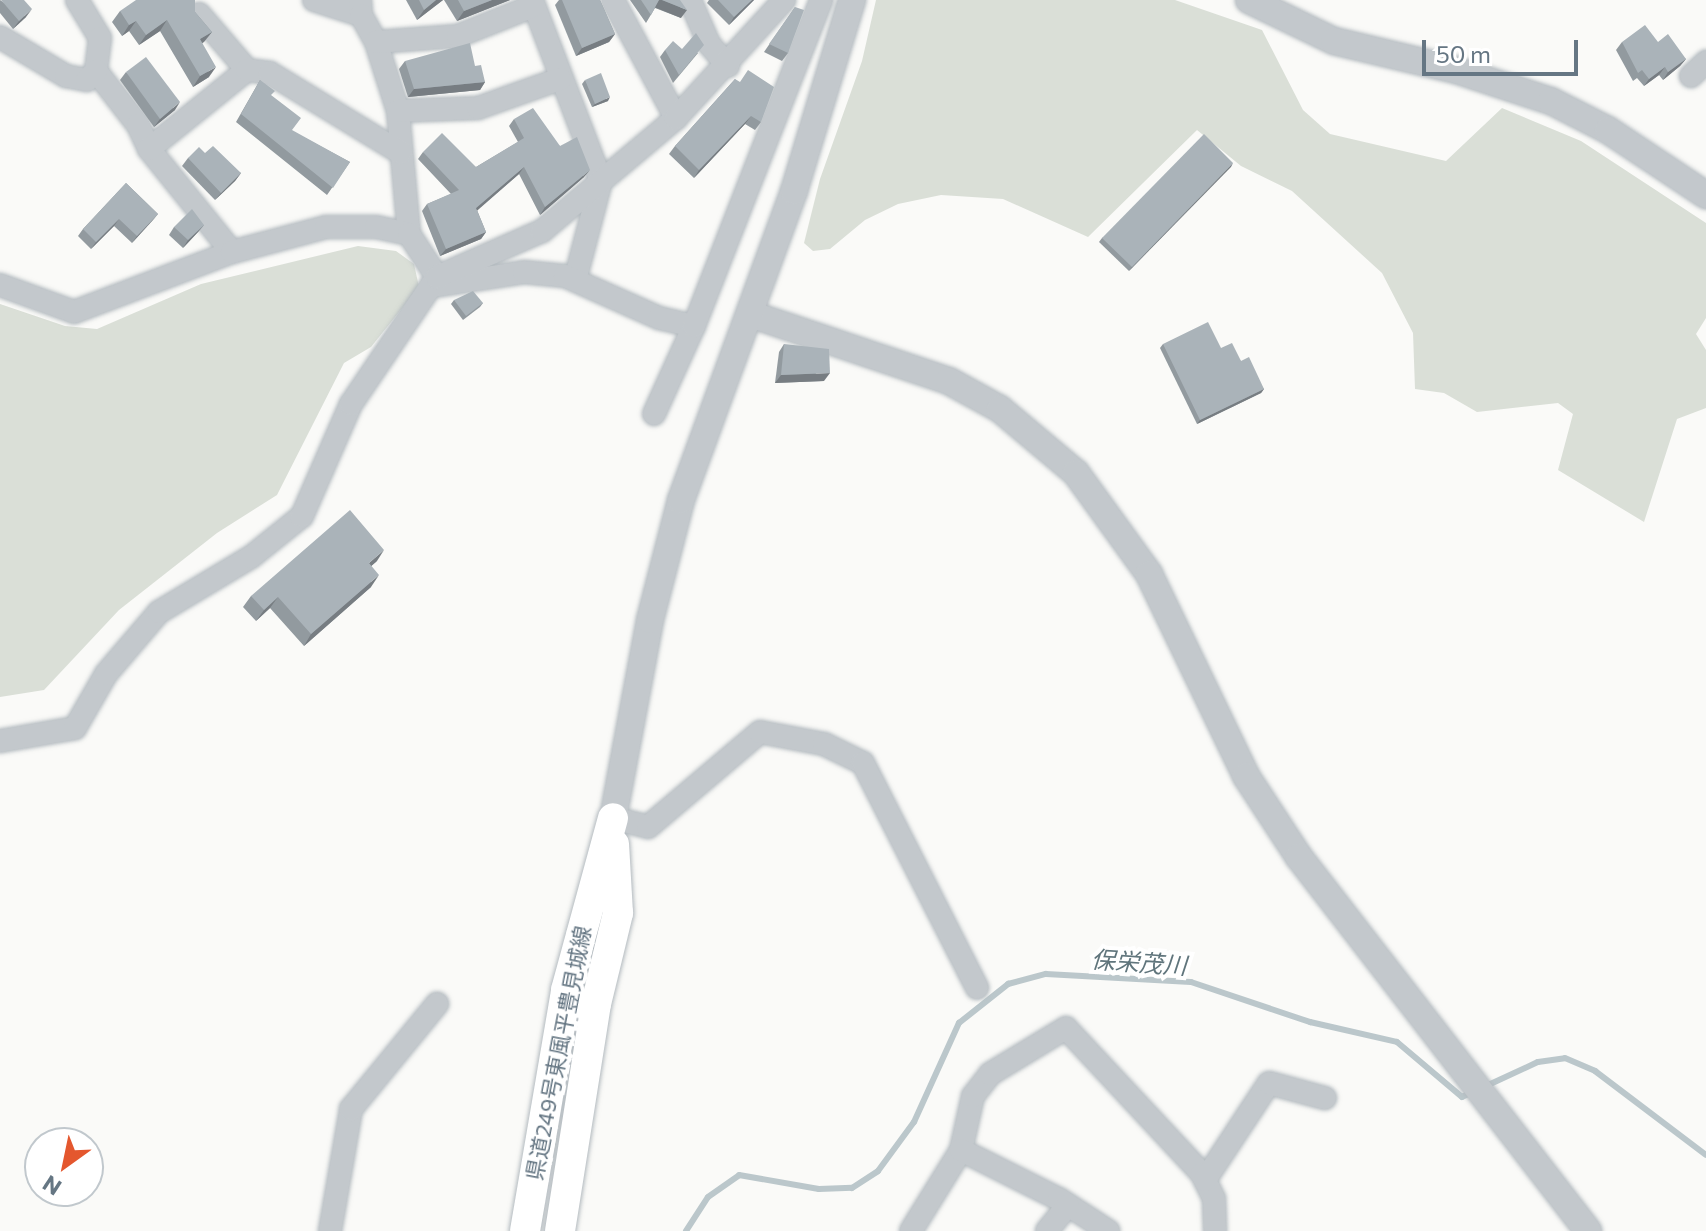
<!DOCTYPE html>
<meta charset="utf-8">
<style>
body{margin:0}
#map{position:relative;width:1706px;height:1231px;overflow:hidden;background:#fafaf8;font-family:Commissioner,"Noto Sans JP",sans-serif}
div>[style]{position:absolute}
.green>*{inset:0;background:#dadfd7}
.stream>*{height:6px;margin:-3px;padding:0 3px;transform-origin:3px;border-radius:3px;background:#bbc7cb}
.roads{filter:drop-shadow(0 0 2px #b3babf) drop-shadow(0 0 2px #b3babf)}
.minor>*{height:22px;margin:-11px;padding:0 11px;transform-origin:11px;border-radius:11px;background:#c3c8cc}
.tertiary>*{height:26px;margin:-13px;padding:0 13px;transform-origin:13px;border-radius:13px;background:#c3c8cc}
.secondary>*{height:30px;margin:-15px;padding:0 15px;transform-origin:15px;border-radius:15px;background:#fff}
.wall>*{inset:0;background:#929a9f}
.shaded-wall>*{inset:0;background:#777d82}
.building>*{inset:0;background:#aab3b9}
span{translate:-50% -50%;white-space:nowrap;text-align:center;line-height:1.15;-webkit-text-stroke:8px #fff;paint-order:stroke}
.street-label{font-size:22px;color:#657683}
.water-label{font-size:24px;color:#60757c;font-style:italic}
.north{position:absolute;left:24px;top:1127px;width:80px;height:80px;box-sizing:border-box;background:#fff;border:2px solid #c1c8cd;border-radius:50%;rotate:213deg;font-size:22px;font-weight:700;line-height:32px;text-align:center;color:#657683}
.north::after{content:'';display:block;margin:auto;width:28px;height:36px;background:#e4572e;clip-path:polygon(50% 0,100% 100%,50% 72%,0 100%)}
.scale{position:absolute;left:1422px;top:40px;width:156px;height:36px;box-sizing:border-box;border:4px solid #657683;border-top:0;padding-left:10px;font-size:24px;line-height:28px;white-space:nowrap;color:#657683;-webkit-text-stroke:6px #fff;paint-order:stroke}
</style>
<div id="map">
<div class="green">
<div style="clip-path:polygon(876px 0,1175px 0,1262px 30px,1303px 110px,1330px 134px,1446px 161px,1502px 108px,1581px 141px,1706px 223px,1706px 318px,1696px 334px,1706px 350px,1706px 408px,1677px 419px,1644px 522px,1558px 470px,1573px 414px,1558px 403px,1477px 412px,1444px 393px,1415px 389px,1413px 333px,1382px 273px,1292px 191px,1241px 166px,1197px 130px,1088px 237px,1003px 199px,941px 195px,898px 204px,865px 220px,830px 249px,813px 251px,804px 243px,820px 179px,862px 61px)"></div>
<div style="clip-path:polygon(358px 246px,396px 251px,414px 264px,419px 287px,371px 347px,344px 363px,277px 495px,217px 533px,119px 610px,44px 690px,0 697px,0 304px,65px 326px,97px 329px,201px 284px)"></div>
</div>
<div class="stream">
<div style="left:1486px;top:1086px;width:57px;rotate:-24.8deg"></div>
<div style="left:1538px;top:1062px;width:27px;rotate:-8deg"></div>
<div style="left:1565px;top:1058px;width:33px;rotate:23deg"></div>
<div style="left:1595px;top:1071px;width:139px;rotate:37.1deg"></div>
<div style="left:686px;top:1231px;width:40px;rotate:-57.1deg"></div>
<div style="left:708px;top:1197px;width:38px;rotate:-35deg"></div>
<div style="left:739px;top:1175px;width:81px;rotate:9.9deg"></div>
<div style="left:819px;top:1189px;width:33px;rotate:-2deg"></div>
<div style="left:852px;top:1188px;width:31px;rotate:-33deg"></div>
<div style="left:878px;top:1171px;width:61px;rotate:-53.7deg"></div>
<div style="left:914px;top:1122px;width:109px;rotate:-65.6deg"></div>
<div style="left:959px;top:1023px;width:63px;rotate:-38.5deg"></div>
<div style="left:1008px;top:984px;width:39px;rotate:-15deg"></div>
<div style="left:1046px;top:974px;width:145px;rotate:3.2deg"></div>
<div style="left:1191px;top:982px;width:126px;rotate:18.6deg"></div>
<div style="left:1310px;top:1022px;width:89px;rotate:12.9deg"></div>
<div style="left:1397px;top:1042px;width:85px;rotate:40.2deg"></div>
<div style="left:1462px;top:1097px;width:11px;rotate:-27deg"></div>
</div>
<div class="roads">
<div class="minor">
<div style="left:77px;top:0;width:44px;rotate:58.8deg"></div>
<div style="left:100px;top:38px;width:33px;rotate:97deg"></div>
<div style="left:96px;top:71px;width:68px;rotate:52.1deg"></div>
<div style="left:138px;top:125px;width:26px;rotate:65deg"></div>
<div style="left:149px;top:149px;width:132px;rotate:51.1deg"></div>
<div style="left:314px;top:0;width:49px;rotate:17.7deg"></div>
<div style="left:360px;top:0;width:15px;rotate:86deg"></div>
<div style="left:361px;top:15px;width:31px;rotate:61deg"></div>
<div style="left:376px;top:42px;width:72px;rotate:72.3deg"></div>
<div style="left:398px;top:111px;width:123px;rotate:84.9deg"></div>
<div style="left:532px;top:0;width:194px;rotate:69.1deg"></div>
<div style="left:601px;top:181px;width:102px;rotate:104.7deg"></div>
<div style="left:613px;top:0;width:134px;rotate:61.9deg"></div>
<div style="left:690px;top:0;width:48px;rotate:66.6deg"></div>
<div style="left:709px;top:44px;width:29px;rotate:49deg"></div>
<div style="left:199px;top:14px;width:74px;rotate:49.4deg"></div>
<div style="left:0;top:37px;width:77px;rotate:30.6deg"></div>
<div style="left:66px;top:76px;width:21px;rotate:11deg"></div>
<div style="left:87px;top:80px;width:13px;rotate:-45deg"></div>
<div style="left:376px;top:42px;width:82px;rotate:-4.2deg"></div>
<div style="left:458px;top:36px;width:81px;rotate:-21.8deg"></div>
<div style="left:1691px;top:76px;width:21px;rotate:-43deg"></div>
<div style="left:398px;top:111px;width:80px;rotate:-2.1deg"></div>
<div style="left:478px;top:108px;width:87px;rotate:-19.5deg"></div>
<div style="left:149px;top:149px;width:126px;rotate:-38.9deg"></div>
<div style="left:247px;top:70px;width:23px;rotate:7deg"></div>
<div style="left:270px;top:73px;width:153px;rotate:31.4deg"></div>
<div style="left:0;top:285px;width:79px;rotate:20deg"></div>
<div style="left:74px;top:312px;width:169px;rotate:-20.8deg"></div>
<div style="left:232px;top:252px;width:97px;rotate:-14.9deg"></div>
<div style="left:326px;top:227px;width:50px"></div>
<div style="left:376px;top:227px;width:34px;rotate:12deg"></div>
<div style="left:409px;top:234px;width:51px;rotate:56.9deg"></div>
<div style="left:434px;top:286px;width:91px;rotate:-8.8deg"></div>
<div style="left:524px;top:272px;width:41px;rotate:5.6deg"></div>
<div style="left:565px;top:276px;width:103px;rotate:24.1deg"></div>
<div style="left:659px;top:318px;width:36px;rotate:13deg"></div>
<div style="left:654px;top:414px;width:97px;rotate:-65.6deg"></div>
<div style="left:694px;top:326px;width:350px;rotate:-68.7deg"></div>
<div style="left:0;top:741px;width:76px;rotate:-9.8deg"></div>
<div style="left:75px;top:728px;width:62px;rotate:-60.1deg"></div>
<div style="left:106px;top:674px;width:82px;rotate:-49.5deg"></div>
<div style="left:159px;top:612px;width:107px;rotate:-30.9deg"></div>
<div style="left:251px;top:557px;width:65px;rotate:-38.8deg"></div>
<div style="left:302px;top:516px;width:122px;rotate:-66.4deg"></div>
<div style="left:351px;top:404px;width:153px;rotate:-55.9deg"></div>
<div style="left:437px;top:277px;width:115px;rotate:-23.7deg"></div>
<div style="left:542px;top:231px;width:175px;rotate:-40.1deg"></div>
<div style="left:676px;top:118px;width:160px;rotate:-47.5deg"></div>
<div style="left:613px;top:818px;width:36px;rotate:14deg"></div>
<div style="left:648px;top:827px;width:147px;rotate:-40.3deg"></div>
<div style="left:760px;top:732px;width:65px;rotate:10.6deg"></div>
<div style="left:824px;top:744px;width:43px;rotate:26deg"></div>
<div style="left:863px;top:763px;width:252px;rotate:63.1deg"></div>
<div style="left:961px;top:1150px;width:55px;rotate:-77.5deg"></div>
<div style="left:973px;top:1096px;width:28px;rotate:-52deg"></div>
<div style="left:990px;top:1074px;width:89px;rotate:-31.2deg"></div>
<div style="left:1066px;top:1028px;width:200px;rotate:47deg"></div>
<div style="left:1202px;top:1174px;width:28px;rotate:64deg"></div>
<div style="left:1214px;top:1199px;width:32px;rotate:88deg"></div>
<div style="left:1205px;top:1180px;width:116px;rotate:-56.6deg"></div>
<div style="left:1269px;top:1083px;width:58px;rotate:15deg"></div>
<div style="left:330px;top:1231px;width:124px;rotate:-80.2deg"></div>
<div style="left:351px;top:1109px;width:136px;rotate:-50.7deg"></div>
<div style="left:911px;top:1231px;width:95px;rotate:-58.3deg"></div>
<div style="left:961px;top:1150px;width:110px;rotate:26.6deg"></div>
<div style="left:1059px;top:1199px;width:59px;rotate:33.1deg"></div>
<div style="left:1047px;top:1231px;width:33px;rotate:-51deg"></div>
</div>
<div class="tertiary">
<div style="left:1249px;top:0;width:94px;rotate:25.8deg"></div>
<div style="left:1334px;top:41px;width:125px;rotate:13.4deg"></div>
<div style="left:1456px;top:70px;width:100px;rotate:18.1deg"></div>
<div style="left:1551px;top:101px;width:64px;rotate:27deg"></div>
<div style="left:1608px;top:130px;width:118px;rotate:33.6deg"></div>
<div style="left:750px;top:314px;width:210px;rotate:18.6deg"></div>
<div style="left:949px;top:381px;width:58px;rotate:28.8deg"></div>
<div style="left:1000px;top:409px;width:99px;rotate:40.1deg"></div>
<div style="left:1076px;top:473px;width:125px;rotate:54.1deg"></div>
<div style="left:1149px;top:574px;width:224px;rotate:64.3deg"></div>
<div style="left:1246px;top:776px;width:97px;rotate:56.8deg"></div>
<div style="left:1299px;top:857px;width:473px;rotate:52.3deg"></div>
<div style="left:613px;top:818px;width:201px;rotate:-79.4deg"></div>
<div style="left:650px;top:620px;width:124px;rotate:-75.5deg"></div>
<div style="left:681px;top:500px;width:329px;rotate:-69.9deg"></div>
<div style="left:794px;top:191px;width:200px;rotate:-73.1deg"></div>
</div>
<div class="secondary">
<div style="left:525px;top:1231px;width:244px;rotate:-80.3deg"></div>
<div style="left:566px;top:990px;width:178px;rotate:-74.7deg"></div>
<div style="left:560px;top:1231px;width:230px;rotate:-81deg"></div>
<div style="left:596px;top:1004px;width:94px;rotate:-76.4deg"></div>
<div style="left:618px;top:913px;width:69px;rotate:-93.3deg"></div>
</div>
</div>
<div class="wall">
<div style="clip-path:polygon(0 0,26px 17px,13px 29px,0 13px)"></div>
<div style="clip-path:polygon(406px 0,443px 0,417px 20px)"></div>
<div style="clip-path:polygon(444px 0,510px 0,457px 21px)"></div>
<div style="clip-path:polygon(559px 0,600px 0,615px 34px,609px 42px,576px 56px,555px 5px)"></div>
<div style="clip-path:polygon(630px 0,680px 0,681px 18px,655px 8px,646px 23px)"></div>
<div style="clip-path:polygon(709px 0,754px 0,729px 25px,707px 3px)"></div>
<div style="clip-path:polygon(795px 7px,788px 53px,782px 61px,764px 52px)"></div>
<div style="clip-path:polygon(120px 11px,195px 12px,212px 32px,202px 43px,209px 77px,193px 87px,160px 31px,139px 45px,129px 31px,122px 36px,112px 22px)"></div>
<div style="clip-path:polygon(1622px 42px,1658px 42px,1686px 59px,1680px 66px,1663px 80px,1659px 75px,1644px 86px,1637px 78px,1633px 81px,1616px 50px)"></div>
<div style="clip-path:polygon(682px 49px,698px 53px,673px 83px,660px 57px,665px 50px)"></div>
<div style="clip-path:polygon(405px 61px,475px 66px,485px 82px,480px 90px,408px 97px,399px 69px)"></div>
<div style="clip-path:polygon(126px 72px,175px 110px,154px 127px,120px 80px)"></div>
<div style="clip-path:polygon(735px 79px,761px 122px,755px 130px,745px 124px,694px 178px,669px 154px,675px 146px)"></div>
<div style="clip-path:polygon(260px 80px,271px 96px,292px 131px,350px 162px,327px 195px,236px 122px)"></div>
<div style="clip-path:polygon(585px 80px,608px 101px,592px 107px,582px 84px)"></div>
<div style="clip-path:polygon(514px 119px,560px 146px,584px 177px,540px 215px,519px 174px,477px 210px,486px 232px,481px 239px,440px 256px,422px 211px,427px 204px,451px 194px,418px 159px,423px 152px,476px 167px,518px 142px,509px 126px)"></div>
<div style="clip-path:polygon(205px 153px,241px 173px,235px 181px,215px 200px,182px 166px,188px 158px)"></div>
<div style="clip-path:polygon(1233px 163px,1129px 271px,1099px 242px,1102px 238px)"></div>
<div style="clip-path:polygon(126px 183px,158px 214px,132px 243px,114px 226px,91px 249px,78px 236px,83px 229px)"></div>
<div style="clip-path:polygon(204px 225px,198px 232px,183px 248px,169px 235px,174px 227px)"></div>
<div style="clip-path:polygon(454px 300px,483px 303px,480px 307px,463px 320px,451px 304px)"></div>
<div style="clip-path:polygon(784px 344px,824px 381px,775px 383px,779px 352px)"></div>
<div style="clip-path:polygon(1163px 344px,1221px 348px,1241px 361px,1264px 389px,1261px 393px,1197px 424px,1160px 348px)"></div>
<div style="clip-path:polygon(377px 561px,371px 566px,371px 587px,304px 646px,270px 608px,256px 621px,243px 607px,251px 596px)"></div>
</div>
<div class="shaded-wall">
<div style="clip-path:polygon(436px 0,443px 0,417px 20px,424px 10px)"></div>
<div style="clip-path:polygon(492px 0,510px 0,457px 21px,464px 11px)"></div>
<div style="clip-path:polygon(659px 0,662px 0,687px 10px,681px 18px,654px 7px)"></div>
<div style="clip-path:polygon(752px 0,754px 0,729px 25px,734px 17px)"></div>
<div style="clip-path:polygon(32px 9px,26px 17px,13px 29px,19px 21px)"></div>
<div style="clip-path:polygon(167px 20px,160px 31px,139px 45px,146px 35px)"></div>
<div style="clip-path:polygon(136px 21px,129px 31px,122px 36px,129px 25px)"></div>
<div style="clip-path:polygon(212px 32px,204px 42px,192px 50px,200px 39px)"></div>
<div style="clip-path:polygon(615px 34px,609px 42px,576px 56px,582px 48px)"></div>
<div style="clip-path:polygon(1686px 59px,1680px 66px,1663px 80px,1668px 72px)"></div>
<div style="clip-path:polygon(216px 67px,209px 77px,193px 87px,200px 76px)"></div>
<div style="clip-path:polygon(1665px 67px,1659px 75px,1644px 86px,1649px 79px)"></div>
<div style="clip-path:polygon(485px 82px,480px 90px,408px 97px,414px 89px)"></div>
<div style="clip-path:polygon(610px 97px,608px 101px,592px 107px,595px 104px)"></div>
<div style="clip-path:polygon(180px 102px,175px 110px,154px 127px,160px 119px)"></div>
<div style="clip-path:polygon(751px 116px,745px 124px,694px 178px,699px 170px)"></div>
<div style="clip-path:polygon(1233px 163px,1231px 167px,1129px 271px,1132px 267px)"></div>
<div style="clip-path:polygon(524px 167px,519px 174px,471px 216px,476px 208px)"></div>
<div style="clip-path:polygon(590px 170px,584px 177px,540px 215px,545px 207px)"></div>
<div style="clip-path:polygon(241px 173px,235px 181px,215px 200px,221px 193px)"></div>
<div style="clip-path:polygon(158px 214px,153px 220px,132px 243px,137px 236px)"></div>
<div style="clip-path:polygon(119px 219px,114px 226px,91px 249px,96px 242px)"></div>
<div style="clip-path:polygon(204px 225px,198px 232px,183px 248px,188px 240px)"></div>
<div style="clip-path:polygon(486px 232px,481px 239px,440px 256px,446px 249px)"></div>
<div style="clip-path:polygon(830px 373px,824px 381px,775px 383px,781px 375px)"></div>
<div style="clip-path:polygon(1264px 389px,1261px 393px,1197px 424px,1200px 420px)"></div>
<div style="clip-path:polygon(384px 550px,377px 561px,361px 575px,369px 563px)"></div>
<div style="clip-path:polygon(379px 575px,371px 587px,304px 646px,311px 634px)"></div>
<div style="clip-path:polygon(278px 597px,270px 608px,256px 621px,264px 610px)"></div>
</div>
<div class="building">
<div style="clip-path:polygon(1px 0,24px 0,32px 9px,19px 21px)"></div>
<div style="clip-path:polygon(136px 0,195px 0,195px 12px,212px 32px,200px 39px,216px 67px,200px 76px,167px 20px,146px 35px,136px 21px,129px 25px,120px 11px)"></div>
<div style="clip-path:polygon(419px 0,436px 0,424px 10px)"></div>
<div style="clip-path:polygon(458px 0,492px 0,464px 11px)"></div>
<div style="clip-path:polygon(562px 0,600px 0,615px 34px,582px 48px)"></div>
<div style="clip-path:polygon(641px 0,659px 0,651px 15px)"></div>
<div style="clip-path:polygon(662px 0,680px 0,687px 10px)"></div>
<div style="clip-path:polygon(718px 0,752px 0,734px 17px)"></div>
<div style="clip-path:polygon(795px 7px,804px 10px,788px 53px,769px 44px)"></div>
<div style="clip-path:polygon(1645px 25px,1658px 42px,1668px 34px,1686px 59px,1668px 72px,1665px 67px,1649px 79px,1642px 70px,1638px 73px,1622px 42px)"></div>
<div style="clip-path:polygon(696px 33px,704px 45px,679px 75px,665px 50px,673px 41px,682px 49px)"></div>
<div style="clip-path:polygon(470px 43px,475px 66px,481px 65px,485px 82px,414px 89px,405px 61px)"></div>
<div style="clip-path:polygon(146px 57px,180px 102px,160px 119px,126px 72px)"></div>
<div style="clip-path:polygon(748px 70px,774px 87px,761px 122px,751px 116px,699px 170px,675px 146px,735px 79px,740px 82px)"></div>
<div style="clip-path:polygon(601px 73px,610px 97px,595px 104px,585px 80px)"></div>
<div style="clip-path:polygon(260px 80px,275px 91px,271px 95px,301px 118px,292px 130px,350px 162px,333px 188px,241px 114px)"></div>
<div style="clip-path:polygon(533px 108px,560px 146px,577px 137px,590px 170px,545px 207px,524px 167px,476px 208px,486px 232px,446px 249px,427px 204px,459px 190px,423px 152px,442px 133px,476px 167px,524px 138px,514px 119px)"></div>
<div style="clip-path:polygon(1204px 134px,1233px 163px,1132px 267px,1102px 238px)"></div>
<div style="clip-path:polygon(213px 146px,241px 173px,221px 193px,188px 158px,199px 147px,205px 153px)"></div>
<div style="clip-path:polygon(126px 183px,158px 214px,137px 236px,119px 219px,96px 242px,83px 229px)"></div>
<div style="clip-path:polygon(192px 209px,204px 225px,188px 240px,174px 227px)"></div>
<div style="clip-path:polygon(473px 291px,483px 303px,466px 316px,454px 300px)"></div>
<div style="clip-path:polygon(1208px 322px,1221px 348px,1232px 343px,1241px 361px,1249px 357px,1264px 389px,1200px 420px,1163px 344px)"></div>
<div style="clip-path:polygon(784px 344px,829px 349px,830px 373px,781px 375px)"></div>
<div style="clip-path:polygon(350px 510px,384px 550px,369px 563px,379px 575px,311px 634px,278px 597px,264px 610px,251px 596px)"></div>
</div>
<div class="street-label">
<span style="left:558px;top:1053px;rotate:-79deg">県道249号東風平豊見城線</span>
</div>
<div class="water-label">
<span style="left:1139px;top:962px;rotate:4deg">保栄茂川</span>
</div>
<div class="north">N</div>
<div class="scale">50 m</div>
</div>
